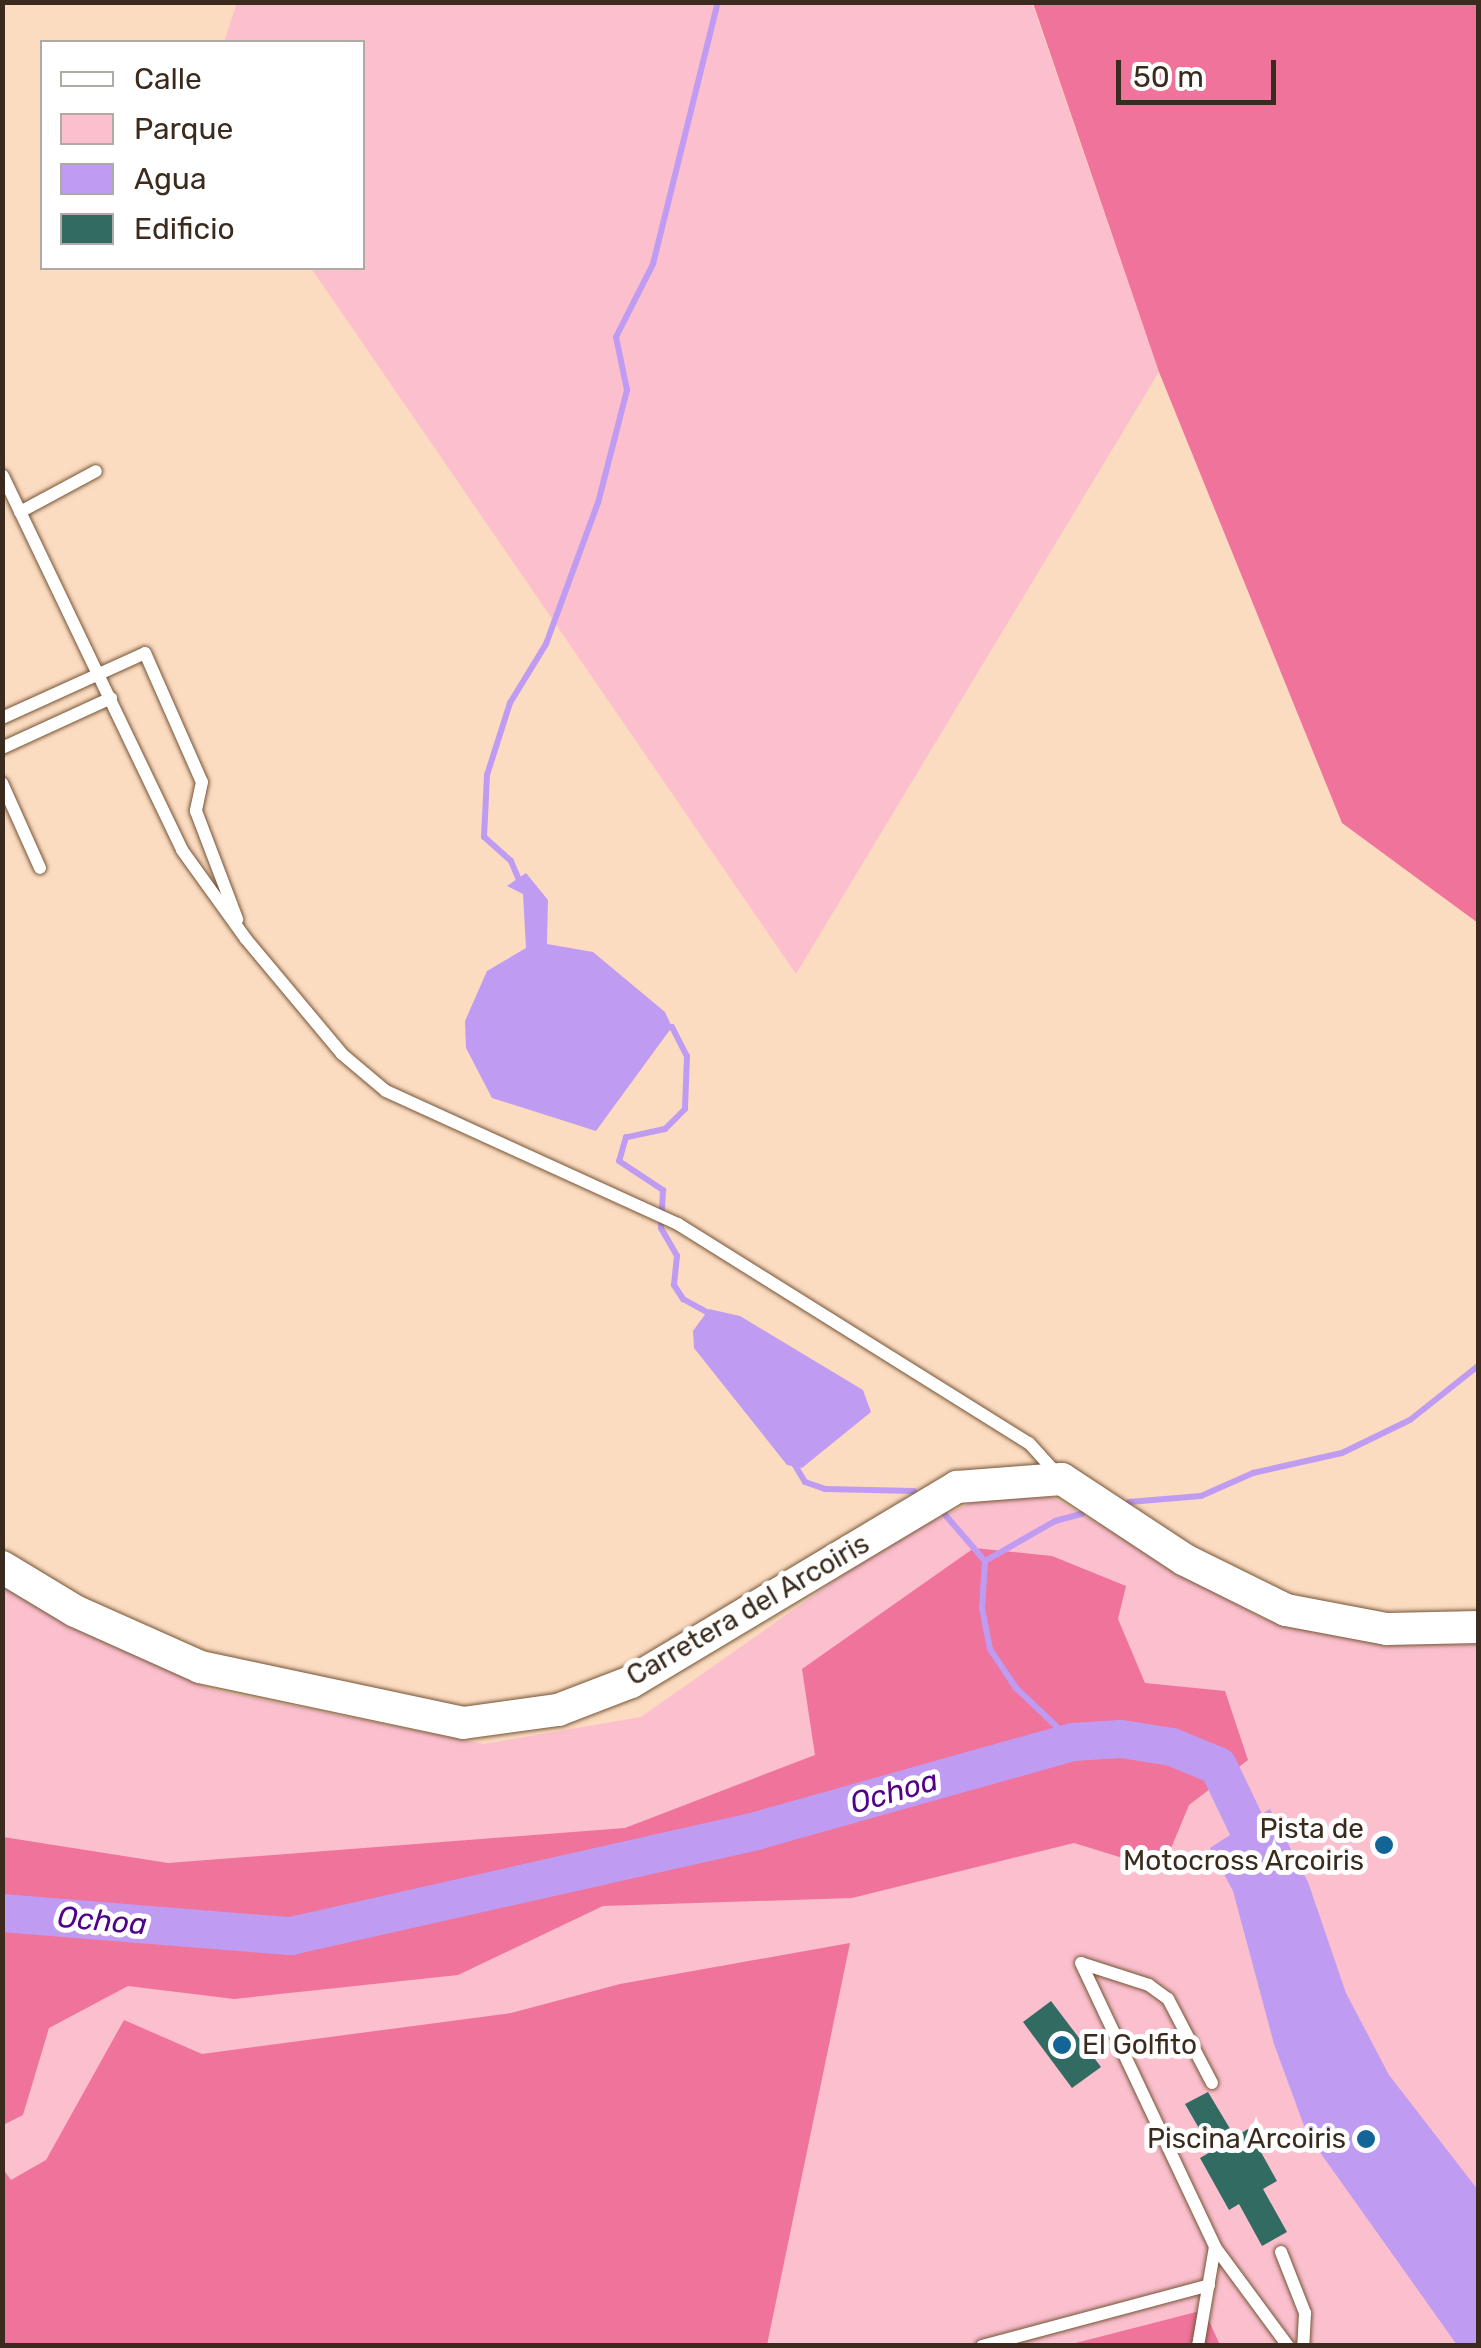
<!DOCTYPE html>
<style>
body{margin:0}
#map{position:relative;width:1481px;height:2348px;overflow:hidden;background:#fcdcc1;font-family:Rubik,sans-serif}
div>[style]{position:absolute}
.green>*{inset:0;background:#fbbfce}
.forest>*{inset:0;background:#ef739a}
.water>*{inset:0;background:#bf9cf2}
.stream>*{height:6px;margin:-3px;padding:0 3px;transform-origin:3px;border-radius:3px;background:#bf9cf2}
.river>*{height:38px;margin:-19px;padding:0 19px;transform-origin:19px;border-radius:19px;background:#bf9cf2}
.building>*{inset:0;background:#316b62}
.roads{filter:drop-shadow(0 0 2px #765436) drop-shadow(0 0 2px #765436)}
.service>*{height:12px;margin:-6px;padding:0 6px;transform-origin:6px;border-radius:6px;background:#fff}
.tertiary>*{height:32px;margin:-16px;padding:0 16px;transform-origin:16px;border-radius:16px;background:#fff}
.dots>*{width:28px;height:28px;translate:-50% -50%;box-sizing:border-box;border:5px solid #fff;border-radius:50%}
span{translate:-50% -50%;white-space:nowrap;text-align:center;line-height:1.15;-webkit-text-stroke:10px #fff;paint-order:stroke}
.street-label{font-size:28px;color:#3a2b1e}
.poi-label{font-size:28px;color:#3a2b1e}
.right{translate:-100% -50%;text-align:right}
.left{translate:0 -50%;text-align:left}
.water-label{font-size:30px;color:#51018a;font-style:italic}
.frame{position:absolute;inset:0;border:5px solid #3a2b1e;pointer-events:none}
.legend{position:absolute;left:40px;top:40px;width:325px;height:230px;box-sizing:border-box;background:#fff;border:2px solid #b0aaa5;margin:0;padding:12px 18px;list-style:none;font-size:30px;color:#3a2b1e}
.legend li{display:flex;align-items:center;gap:20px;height:50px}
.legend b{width:50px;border:2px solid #b0aaa5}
.scale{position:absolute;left:1116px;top:60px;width:160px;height:45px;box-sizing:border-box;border:5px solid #3a2b1e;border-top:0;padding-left:12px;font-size:30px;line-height:35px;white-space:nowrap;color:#3a2b1e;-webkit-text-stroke:8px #fff;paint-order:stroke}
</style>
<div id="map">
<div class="green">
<div style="clip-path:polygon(237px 2px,1029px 2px,1034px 9px,1159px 372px,796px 974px,311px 268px,362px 268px,362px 42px,224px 42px)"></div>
<div style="clip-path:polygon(1052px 1497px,1262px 1618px,1391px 1643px,1478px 1643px,1478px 2345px,3px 2345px,2px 1586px,209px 1689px,484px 1744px,641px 1717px,894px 1539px,979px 1499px)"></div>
</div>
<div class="forest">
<div style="clip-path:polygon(1033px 3px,1478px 3px,1478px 923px,1342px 823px,1159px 372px)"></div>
<div style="clip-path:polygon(974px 1548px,1052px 1556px,1126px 1586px,1118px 1619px,1145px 1683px,1225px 1691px,1248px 1760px,1189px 1805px,1162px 1870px,1074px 1843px,852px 1898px,603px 1906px,458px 1975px,234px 1999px,128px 1986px,49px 2028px,23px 2115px,3px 2125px,3px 1837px,168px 1863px,625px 1828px,815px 1755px,802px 1669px)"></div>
<div style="clip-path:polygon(850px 1943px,767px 2345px,3px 2345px,3px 2169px,11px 2180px,46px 2160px,124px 2020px,202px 2054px,511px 2013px,620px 1984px)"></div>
<div style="clip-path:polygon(1204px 2310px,1220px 2345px,1064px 2346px)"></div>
</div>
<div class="water">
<div style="clip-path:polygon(526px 873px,548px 900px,547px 944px,593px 952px,665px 1012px,672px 1027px,596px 1131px,492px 1098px,466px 1048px,465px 1021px,487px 971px,526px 948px,523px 894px,507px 886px)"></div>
<div style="clip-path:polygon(709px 1309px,740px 1316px,863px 1390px,871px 1412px,802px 1468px,787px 1465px,694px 1348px,693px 1331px)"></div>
<div style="clip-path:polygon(1270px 1809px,1308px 1882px,1346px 1993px,1389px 2075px,1478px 2190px,1478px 2345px,1457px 2345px,1307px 2134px,1274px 2044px,1233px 1891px,1210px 1848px)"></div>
</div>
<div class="stream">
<div style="left:519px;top:880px;width:21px;rotate:-113deg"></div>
<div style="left:511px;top:861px;width:36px;rotate:-138deg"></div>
<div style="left:484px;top:837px;width:62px;rotate:-87.2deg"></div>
<div style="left:487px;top:775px;width:76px;rotate:-72.3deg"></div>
<div style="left:510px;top:703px;width:69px;rotate:-58.6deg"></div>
<div style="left:546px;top:644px;width:150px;rotate:-69.8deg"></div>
<div style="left:598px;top:503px;width:117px;rotate:-75.6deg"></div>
<div style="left:627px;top:390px;width:54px;rotate:-101.7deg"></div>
<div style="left:616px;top:337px;width:82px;rotate:-63.1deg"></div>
<div style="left:653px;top:264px;width:270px;rotate:-76.1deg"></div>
<div style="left:666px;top:1028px;width:6px;rotate:-9deg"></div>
<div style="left:672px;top:1027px;width:33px;rotate:63deg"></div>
<div style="left:687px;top:1056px;width:53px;rotate:92.2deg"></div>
<div style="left:685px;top:1109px;width:28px;rotate:135deg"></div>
<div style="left:665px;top:1129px;width:40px;rotate:168deg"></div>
<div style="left:626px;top:1137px;width:25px;rotate:106deg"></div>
<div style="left:619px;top:1161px;width:53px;rotate:33.4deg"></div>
<div style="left:663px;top:1190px;width:38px;rotate:93deg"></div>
<div style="left:661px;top:1228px;width:32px;rotate:60deg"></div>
<div style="left:677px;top:1256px;width:29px;rotate:96deg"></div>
<div style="left:674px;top:1285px;width:17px;rotate:57deg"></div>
<div style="left:683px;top:1299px;width:33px;rotate:29deg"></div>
<div style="left:793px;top:1462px;width:23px;rotate:59deg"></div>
<div style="left:805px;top:1482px;width:21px;rotate:19deg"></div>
<div style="left:825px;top:1489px;width:89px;rotate:1.3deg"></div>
<div style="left:1129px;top:1502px;width:72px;rotate:-4.8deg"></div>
<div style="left:1201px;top:1496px;width:57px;rotate:-23.9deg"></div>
<div style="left:1253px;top:1473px;width:91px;rotate:-12.7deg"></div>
<div style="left:1342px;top:1453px;width:76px;rotate:-25.9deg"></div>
<div style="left:1410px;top:1420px;width:87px;rotate:-38.5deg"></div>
<div style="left:941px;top:1510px;width:67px;rotate:49.2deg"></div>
<div style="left:1073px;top:1742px;width:79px;rotate:-136.5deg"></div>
<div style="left:1016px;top:1688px;width:47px;rotate:-123.7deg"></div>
<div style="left:990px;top:1649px;width:42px;rotate:-101deg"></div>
<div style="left:982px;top:1608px;width:47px;rotate:-86.3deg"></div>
<div style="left:985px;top:1561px;width:81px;rotate:-29.7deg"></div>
<div style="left:1055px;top:1521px;width:28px;rotate:-15deg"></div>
</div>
<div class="river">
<div style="left:2px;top:1913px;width:290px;rotate:4.6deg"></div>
<div style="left:291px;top:1936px;width:477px;rotate:-12.7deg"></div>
<div style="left:756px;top:1831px;width:329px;rotate:-15.7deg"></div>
<div style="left:1073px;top:1742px;width:48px;rotate:-3.6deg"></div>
<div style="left:1121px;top:1739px;width:52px;rotate:8.9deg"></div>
<div style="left:1172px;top:1747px;width:50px;rotate:22.4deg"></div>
<div style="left:1218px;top:1766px;width:113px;rotate:64.3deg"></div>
</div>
<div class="building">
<div style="clip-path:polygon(1051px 2001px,1101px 2067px,1072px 2088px,1023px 2022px)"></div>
<div style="clip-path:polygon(1208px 2092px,1235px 2137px,1248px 2129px,1277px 2181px,1263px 2189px,1287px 2232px,1262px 2246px,1239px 2204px,1229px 2210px,1200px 2158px,1212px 2151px,1185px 2104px)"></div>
</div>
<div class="roads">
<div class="service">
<div style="left:3px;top:476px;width:415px;rotate:64.4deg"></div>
<div style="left:182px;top:850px;width:110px;rotate:54.3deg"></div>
<div style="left:246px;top:939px;width:150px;rotate:50.1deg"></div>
<div style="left:342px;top:1054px;width:57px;rotate:40.1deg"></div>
<div style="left:386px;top:1091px;width:321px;rotate:24.5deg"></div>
<div style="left:678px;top:1224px;width:414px;rotate:32deg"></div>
<div style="left:1029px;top:1443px;width:42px;rotate:47.9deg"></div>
<div style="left:20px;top:512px;width:86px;rotate:-28.3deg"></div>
<div style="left:2px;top:718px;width:157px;rotate:-24.4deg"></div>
<div style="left:145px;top:653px;width:141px;rotate:66.2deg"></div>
<div style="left:202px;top:782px;width:30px;rotate:102deg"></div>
<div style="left:196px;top:811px;width:116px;rotate:69.2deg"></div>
<div style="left:2px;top:748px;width:120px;rotate:-24.6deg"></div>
<div style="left:2px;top:783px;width:93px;rotate:65.9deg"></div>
<div style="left:1212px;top:2083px;width:95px;rotate:-117.6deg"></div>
<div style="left:1168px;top:1999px;width:24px;rotate:-144deg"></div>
<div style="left:1149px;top:1985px;width:71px;rotate:-162.1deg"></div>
<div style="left:1081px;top:1963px;width:314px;rotate:64.7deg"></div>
<div style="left:1281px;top:2252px;width:66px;rotate:68.5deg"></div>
<div style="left:1305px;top:2313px;width:33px;rotate:93deg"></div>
<div style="left:982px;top:2346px;width:235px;rotate:-15deg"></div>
<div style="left:1198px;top:2346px;width:100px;rotate:-80.3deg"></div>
<div style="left:1215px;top:2247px;width:123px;rotate:53.6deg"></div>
</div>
<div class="tertiary">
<div style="left:2px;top:1567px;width:85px;rotate:31.1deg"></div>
<div style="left:75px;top:1611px;width:137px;rotate:24.1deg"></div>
<div style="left:200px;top:1667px;width:269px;rotate:12deg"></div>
<div style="left:463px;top:1723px;width:96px;rotate:-7.8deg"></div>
<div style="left:558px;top:1710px;width:78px;rotate:-21deg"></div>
<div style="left:631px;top:1682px;width:380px;rotate:-30.9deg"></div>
<div style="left:957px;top:1487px;width:105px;rotate:-4.4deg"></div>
<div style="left:1062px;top:1479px;width:147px;rotate:33.4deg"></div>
<div style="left:1185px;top:1560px;width:113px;rotate:26.3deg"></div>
<div style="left:1286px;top:1610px;width:103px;rotate:10.7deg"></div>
<div style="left:1387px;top:1629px;width:91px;rotate:-1.3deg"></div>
</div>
</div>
<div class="dots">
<div style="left:1384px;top:1845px;background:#126596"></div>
<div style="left:1062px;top:2045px;background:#126596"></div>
<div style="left:1366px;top:2139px;background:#126596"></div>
</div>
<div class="street-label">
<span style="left:748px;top:1610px;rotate:-30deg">Carretera del Arcoiris</span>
</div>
<div class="poi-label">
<span class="right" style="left:1364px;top:1845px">Pista de<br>Motocross Arcoiris</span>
<span class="left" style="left:1082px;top:2045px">El Golfito</span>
<span class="right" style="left:1346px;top:2139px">Piscina Arcoiris</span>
</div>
<div class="water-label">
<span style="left:894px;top:1792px;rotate:-16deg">Ochoa</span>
<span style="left:102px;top:1921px;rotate:5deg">Ochoa</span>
</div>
<div class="frame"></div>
<ul class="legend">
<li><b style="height:12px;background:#fff"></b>Calle</li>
<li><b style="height:28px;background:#fbbfce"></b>Parque</li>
<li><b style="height:28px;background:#bf9cf2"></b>Agua</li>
<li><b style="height:28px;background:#316b62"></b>Edificio</li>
</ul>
<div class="scale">50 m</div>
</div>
